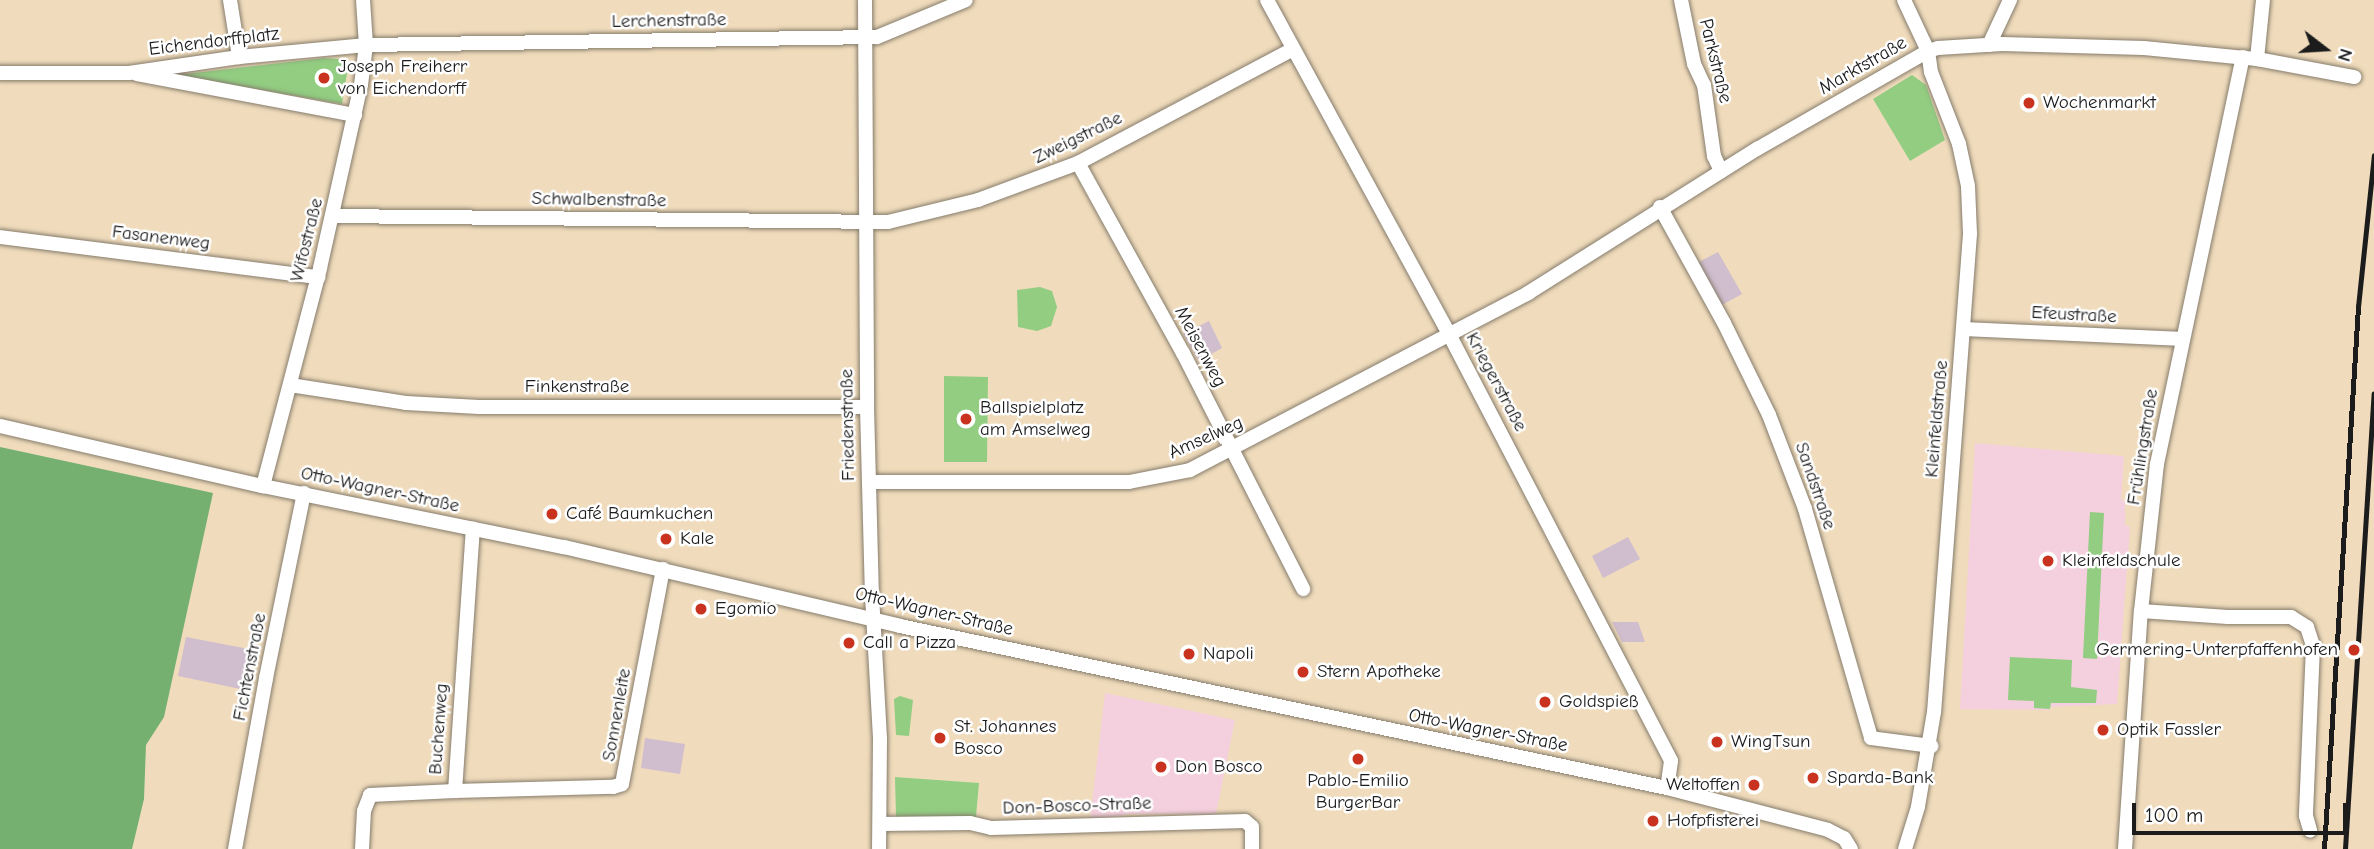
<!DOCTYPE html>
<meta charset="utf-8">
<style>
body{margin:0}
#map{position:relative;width:2374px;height:849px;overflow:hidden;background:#f0dcbc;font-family:"Comic Neue",sans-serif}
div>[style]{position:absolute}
.built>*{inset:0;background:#f4cfdd}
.industrial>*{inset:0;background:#d0bdcd}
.green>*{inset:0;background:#92cd82}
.forest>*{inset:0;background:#75b070}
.roads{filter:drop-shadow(0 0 2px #867c6c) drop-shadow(0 0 2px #867c6c)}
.minor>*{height:14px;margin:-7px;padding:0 7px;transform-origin:7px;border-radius:7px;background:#fff}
.rail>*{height:4.5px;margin:-2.25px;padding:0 2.25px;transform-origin:2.25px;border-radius:2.25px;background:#1c1c1c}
.dots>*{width:19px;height:19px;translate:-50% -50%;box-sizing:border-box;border:4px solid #fff;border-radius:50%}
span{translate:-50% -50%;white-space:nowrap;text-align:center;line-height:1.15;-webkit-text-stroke:5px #fff;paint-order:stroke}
.street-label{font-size:19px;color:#1c1c1c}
.poi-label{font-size:19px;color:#1c1c1c}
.left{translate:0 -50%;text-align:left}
.right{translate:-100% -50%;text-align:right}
.north{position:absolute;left:2290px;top:14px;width:70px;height:70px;-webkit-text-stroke:5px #fff;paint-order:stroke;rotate:107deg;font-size:19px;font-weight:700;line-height:28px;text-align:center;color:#1c1c1c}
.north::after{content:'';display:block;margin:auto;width:24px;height:32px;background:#1c1c1c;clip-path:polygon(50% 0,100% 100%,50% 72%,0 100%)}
.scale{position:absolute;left:2132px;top:803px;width:215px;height:32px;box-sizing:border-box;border:4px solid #1c1c1c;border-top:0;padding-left:9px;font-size:21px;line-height:24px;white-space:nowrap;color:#1c1c1c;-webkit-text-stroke:5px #fff;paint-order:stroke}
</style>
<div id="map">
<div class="built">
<div style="clip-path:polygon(1975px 443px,2124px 456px,2121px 500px,2125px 501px,2125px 525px,2130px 527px,2117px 704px,2050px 707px,2050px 710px,1960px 709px)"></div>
<div style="clip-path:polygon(1105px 693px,1235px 720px,1216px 814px,1130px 814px,1090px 821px)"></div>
</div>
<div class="industrial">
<div style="clip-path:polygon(1718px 252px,1742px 294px,1722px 305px,1697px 263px)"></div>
<div style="clip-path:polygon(1209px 321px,1222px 348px,1199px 361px,1183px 334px)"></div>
<div style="clip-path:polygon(1628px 537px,1640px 559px,1603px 578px,1592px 556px)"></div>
<div style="clip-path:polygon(1612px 622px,1638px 622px,1645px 642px,1622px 642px)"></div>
<div style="clip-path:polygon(186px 637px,254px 650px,245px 690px,178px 676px)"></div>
<div style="clip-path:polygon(645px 738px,685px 744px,680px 774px,641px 768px)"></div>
</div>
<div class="green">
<div style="clip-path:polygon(324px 58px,339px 59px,348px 68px,342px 104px,177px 75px)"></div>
<div style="clip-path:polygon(1912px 75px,1926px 85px,1945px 140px,1910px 161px,1873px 99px)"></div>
<div style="clip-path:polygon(1040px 287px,1052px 291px,1057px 307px,1051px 326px,1037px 331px,1018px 327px,1017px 290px)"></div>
<div style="clip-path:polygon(944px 376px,988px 377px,987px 462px,944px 462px)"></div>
<div style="clip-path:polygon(2090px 512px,2104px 513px,2097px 659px,2083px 658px)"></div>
<div style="clip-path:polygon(2010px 657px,2072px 660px,2071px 687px,2097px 690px,2096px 703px,2051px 703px,2050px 709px,2034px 708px,2034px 701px,2008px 700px)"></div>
<div style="clip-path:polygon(900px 696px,913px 700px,909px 736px,896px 735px,894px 699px)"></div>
<div style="clip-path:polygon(895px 777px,979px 783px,976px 816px,896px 817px)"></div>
</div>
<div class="forest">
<div style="clip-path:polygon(0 447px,213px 493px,164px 717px,146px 745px,144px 799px,132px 849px,0 849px)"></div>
</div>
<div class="roads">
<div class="minor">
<div style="left:230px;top:0;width:58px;rotate:81deg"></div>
<div style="left:865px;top:0;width:407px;rotate:89.7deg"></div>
<div style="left:867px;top:407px;width:188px;rotate:88.5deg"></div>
<div style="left:872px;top:595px;width:144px;rotate:86.8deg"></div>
<div style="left:880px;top:739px;width:110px;rotate:90.5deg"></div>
<div style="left:1267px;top:0;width:383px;rotate:61.4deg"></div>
<div style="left:1450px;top:336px;width:479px;rotate:62.5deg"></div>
<div style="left:1671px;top:761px;width:27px;rotate:98deg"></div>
<div style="left:1681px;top:0;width:65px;rotate:78.5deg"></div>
<div style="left:1694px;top:64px;width:23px;rotate:65deg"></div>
<div style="left:1704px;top:85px;width:72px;rotate:82deg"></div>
<div style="left:1714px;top:156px;width:17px;rotate:65deg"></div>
<div style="left:1904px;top:0;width:56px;rotate:64.8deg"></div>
<div style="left:1928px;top:51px;width:21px;rotate:82deg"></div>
<div style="left:1931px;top:72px;width:77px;rotate:68.7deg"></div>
<div style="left:1959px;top:144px;width:43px;rotate:77.9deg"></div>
<div style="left:1968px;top:186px;width:48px;rotate:87.6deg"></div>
<div style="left:1970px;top:234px;width:479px;rotate:94.3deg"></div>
<div style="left:1934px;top:712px;width:96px;rotate:99.6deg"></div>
<div style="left:1918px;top:807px;width:44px;rotate:107.2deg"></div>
<div style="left:1989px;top:45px;width:50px;rotate:-65deg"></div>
<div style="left:2257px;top:59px;width:59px;rotate:-84.2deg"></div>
<div style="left:0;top:73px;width:129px"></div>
<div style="left:129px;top:73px;width:111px;rotate:-8.3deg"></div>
<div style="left:239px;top:57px;width:128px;rotate:-5.4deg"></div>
<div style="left:366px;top:45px;width:511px;rotate:-0.9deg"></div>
<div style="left:877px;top:37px;width:96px;rotate:-22.6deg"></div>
<div style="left:137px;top:74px;width:222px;rotate:10.7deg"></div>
<div style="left:1078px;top:163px;width:217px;rotate:61.1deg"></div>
<div style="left:1183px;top:353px;width:265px;rotate:63deg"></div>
<div style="left:1660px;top:207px;width:132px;rotate:61.1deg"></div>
<div style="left:1724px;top:323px;width:102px;rotate:63.9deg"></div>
<div style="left:1769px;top:415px;width:101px;rotate:69deg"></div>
<div style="left:1805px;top:509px;width:238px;rotate:73.9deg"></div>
<div style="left:1871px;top:738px;width:61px;rotate:7.6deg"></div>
<div style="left:333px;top:216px;width:555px;rotate:0.62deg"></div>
<div style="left:888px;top:222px;width:93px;rotate:-13.7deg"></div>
<div style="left:978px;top:200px;width:107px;rotate:-20.3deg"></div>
<div style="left:1078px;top:163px;width:243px;rotate:-27.9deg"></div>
<div style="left:0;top:237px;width:321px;rotate:7.2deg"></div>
<div style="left:1965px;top:329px;width:217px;rotate:2.6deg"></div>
<div style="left:290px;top:385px;width:117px;rotate:8.8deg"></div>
<div style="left:406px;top:403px;width:73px;rotate:3.1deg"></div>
<div style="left:479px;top:407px;width:388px"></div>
<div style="left:0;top:426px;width:270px;rotate:12.9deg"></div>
<div style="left:263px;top:486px;width:307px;rotate:11.5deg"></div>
<div style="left:564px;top:547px;width:345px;rotate:13.2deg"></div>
<div style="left:900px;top:626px;width:784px;rotate:11.93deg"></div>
<div style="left:1667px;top:788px;width:166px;rotate:14.6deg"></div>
<div style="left:1828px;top:830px;width:18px;rotate:27deg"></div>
<div style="left:1844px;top:838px;width:13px;rotate:58deg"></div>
<div style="left:869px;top:482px;width:260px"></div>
<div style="left:1129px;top:482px;width:62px;rotate:-11.1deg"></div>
<div style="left:1190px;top:470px;width:382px;rotate:-27.6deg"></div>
<div style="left:1528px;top:293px;width:271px;rotate:-32.2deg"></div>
<div style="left:1757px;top:149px;width:197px;rotate:-29.8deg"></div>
<div style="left:1928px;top:51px;width:10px;rotate:-17deg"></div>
<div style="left:1938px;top:48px;width:64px;rotate:-3.6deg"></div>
<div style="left:2002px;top:44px;width:142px;rotate:1.6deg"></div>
<div style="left:2144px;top:48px;width:114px;rotate:5.6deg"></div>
<div style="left:2257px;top:59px;width:99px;rotate:10.5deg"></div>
<div style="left:263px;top:486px;width:225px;rotate:-75.3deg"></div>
<div style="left:320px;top:268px;width:188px;rotate:-77.4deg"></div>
<div style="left:361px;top:85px;width:40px;rotate:-82.9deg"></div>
<div style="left:366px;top:45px;width:45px;rotate:-93.8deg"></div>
<div style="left:2141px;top:611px;width:87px;rotate:3.9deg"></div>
<div style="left:2228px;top:617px;width:63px"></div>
<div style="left:2291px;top:617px;width:19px;rotate:32deg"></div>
<div style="left:2307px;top:627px;width:20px;rotate:72deg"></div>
<div style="left:2313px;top:646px;width:170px;rotate:92.4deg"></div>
<div style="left:2306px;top:816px;width:15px;rotate:74deg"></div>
<div style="left:455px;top:791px;width:158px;rotate:-1.5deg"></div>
<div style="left:613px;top:787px;width:9px;rotate:-18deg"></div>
<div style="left:622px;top:784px;width:219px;rotate:-79.2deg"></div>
<div style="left:880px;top:824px;width:90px;rotate:-0.6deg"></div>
<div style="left:970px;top:823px;width:22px;rotate:13deg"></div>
<div style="left:991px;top:828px;width:254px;rotate:-1.6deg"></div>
<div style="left:1245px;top:821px;width:9px;rotate:41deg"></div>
<div style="left:1252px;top:827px;width:22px;rotate:90deg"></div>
<div style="left:235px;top:849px;width:174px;rotate:-79.7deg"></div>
<div style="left:266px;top:678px;width:189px;rotate:-78.4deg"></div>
<div style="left:362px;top:849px;width:38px;rotate:-87deg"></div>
<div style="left:364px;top:811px;width:17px;rotate:-69deg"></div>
<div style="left:370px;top:795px;width:85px;rotate:-2.7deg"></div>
<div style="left:455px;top:791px;width:263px;rotate:-86.1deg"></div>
<div style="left:2125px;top:849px;width:239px;rotate:-86.2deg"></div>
<div style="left:2141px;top:611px;width:148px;rotate:-83.8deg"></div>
<div style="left:2157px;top:464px;width:416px;rotate:-78.1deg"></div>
</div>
</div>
<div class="rail">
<div style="left:2324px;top:849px;width:543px;rotate:-86.41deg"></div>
<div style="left:2358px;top:307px;width:152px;rotate:-84deg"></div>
<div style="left:2345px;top:849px;width:456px;rotate:-86.4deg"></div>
</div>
<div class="dots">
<div style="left:324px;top:78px;background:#c8321e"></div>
<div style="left:2029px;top:103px;background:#c8321e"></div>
<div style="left:966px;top:419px;background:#c8321e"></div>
<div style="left:552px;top:514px;background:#c8321e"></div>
<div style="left:666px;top:539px;background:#c8321e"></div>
<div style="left:2048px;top:561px;background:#c8321e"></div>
<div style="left:701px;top:609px;background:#c8321e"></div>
<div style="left:849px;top:643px;background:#c8321e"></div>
<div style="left:2354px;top:650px;background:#c8321e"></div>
<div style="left:1189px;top:654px;background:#c8321e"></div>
<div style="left:1303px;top:672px;background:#c8321e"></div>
<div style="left:1545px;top:702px;background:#c8321e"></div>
<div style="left:2103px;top:730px;background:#c8321e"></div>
<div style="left:940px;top:738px;background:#c8321e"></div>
<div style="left:1717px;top:742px;background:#c8321e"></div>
<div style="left:1358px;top:759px;background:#c8321e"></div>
<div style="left:1161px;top:767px;background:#c8321e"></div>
<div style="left:1813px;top:778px;background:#c8321e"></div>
<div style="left:1754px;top:785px;background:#c8321e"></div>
<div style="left:1653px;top:821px;background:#c8321e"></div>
</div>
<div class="street-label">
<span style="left:669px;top:21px;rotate:-1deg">Lerchenstraße</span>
<span style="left:214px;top:42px;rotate:-7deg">Eichendorffplatz</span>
<span style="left:1715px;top:61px;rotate:76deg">Parkstraße</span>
<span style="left:1863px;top:66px;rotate:-30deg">Marktstraße</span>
<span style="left:1078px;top:138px;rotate:-26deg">Zweigstraße</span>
<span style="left:599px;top:200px;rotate:1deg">Schwalbenstraße</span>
<span style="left:161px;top:238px;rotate:7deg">Fasanenweg</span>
<span style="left:307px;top:240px;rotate:-76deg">Wifostraße</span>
<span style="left:2074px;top:315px;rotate:3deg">Efeustraße</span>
<span style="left:1200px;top:347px;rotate:62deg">Meisenweg</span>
<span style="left:1496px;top:382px;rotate:62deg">Kriegerstraße</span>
<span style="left:577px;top:387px">Finkenstraße</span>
<span style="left:1937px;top:419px;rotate:-85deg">Kleinfeldstraße</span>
<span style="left:848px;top:425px;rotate:-91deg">Friedenstraße</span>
<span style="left:1206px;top:438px;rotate:-24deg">Amselweg</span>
<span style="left:2143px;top:447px;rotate:-81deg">Frühlingstraße</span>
<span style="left:1815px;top:486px;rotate:71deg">Sandstraße</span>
<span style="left:380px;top:490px;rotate:12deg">Otto-Wagner-Straße</span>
<span style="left:934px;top:612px;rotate:13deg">Otto-Wagner-Straße</span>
<span style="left:250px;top:667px;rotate:-79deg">Fichtenstraße</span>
<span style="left:617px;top:715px;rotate:-80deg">Sonnenleite</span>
<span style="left:439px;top:729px;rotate:-86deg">Buchenweg</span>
<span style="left:1488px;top:731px;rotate:11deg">Otto-Wagner-Straße</span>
<span style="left:1077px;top:806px;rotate:-2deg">Don-Bosco-Straße</span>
</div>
<div class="poi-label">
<span class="left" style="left:338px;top:78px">Joseph Freiherr<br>von Eichendorff</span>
<span class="left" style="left:2043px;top:103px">Wochenmarkt</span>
<span class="left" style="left:980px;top:419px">Ballspielplatz<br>am Amselweg</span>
<span class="left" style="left:566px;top:514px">Café Baumkuchen</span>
<span class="left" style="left:680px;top:539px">Kale</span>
<span class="left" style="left:2062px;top:561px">Kleinfeldschule</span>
<span class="left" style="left:715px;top:609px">Egomio</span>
<span class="left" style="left:863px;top:643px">Call a Pizza</span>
<span class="right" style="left:2338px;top:650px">Germering-Unterpfaffenhofen</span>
<span class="left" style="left:1203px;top:654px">Napoli</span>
<span class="left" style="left:1317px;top:672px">Stern Apotheke</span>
<span class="left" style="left:1559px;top:702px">Goldspieß</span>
<span class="left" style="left:954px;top:738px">St. Johannes<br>Bosco</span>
<span class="left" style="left:2117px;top:730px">Optik Fassler</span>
<span class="left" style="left:1731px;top:742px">WingTsun</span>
<span class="left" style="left:1175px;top:767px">Don Bosco</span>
<span class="left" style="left:1827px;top:778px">Sparda-Bank</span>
<span style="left:1358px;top:792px">Pablo-Emilio<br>BurgerBar</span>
<span class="right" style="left:1740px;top:785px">Weltoffen</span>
<span class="left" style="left:1667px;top:821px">Hofpfisterei</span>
</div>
<div class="north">N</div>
<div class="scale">100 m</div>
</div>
